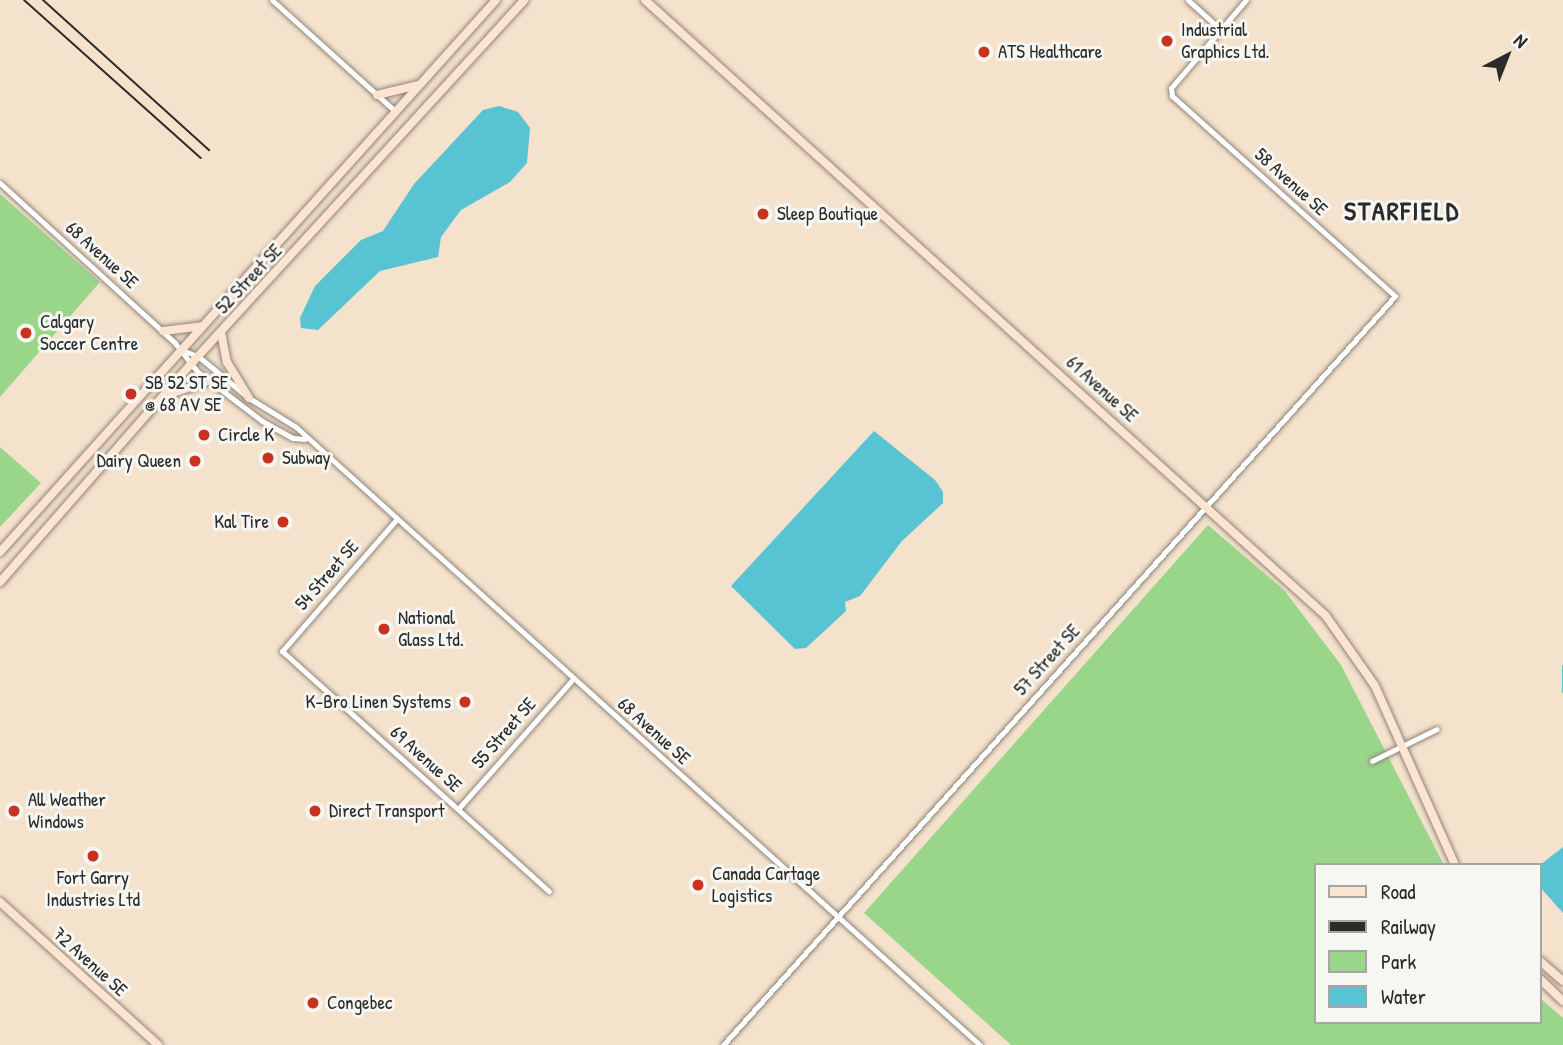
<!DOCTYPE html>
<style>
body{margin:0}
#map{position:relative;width:1563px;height:1045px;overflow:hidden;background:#f4e2cc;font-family:"Patrick Hand",sans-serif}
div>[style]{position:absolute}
.green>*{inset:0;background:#9ad68a}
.water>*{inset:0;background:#58c3d2}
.stream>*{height:2px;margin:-1px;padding:0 1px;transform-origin:1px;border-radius:1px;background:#58c3d2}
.roads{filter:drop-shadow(0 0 2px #90867c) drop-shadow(0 0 2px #90867c)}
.street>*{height:5px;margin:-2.5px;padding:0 2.5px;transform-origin:2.5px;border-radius:2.5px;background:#fff}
.secondary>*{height:8px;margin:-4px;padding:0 4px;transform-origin:4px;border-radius:4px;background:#fde4d1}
.rail>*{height:2px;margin:-1px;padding:0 1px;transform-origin:1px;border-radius:1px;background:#2b2b2b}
.dots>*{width:19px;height:19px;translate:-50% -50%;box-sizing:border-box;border:4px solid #f6f6f2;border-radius:50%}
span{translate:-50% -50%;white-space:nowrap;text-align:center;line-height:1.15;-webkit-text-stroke:6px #f6f6f2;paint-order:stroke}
.poi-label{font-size:19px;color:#2b2b2b}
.left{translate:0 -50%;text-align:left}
.right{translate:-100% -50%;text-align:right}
.street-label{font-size:19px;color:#2b2b2b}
.district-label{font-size:26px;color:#2b2b2b;font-weight:700;letter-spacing:2px}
.legend{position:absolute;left:1314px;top:863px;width:228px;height:161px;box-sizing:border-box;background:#f6f6f2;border:2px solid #a5a5a2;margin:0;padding:9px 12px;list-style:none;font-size:21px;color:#2b2b2b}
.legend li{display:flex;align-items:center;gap:14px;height:35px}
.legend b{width:35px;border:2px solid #a5a5a2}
.north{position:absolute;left:1472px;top:21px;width:70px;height:70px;-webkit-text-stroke:5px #f6f6f2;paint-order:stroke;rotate:42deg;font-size:19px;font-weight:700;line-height:28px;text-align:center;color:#2b2b2b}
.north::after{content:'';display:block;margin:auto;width:24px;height:32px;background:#2b2b2b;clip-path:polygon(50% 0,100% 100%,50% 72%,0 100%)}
</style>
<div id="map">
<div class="green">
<div style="clip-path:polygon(0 194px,100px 282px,0 397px)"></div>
<div style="clip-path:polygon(0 447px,41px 483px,0 527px)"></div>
<div style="clip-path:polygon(1208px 525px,1284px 590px,1341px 665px,1444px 865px,1316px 865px,1316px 1022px,1540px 1022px,1540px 998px,1563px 1018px,1563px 1045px,1011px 1045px,864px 913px)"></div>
</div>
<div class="water">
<div style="clip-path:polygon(499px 106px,518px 112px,530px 128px,527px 163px,510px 182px,461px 210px,441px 237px,438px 257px,380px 271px,318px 330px,301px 328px,300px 318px,315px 286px,361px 240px,383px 231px,414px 184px,483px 110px)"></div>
<div style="clip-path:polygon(874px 431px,935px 480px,943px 492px,943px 503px,902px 541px,860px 596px,845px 602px,846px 611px,806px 648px,795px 649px,731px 586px)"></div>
<div style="clip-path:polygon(1563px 847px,1563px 913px,1540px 887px,1540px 865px)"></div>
</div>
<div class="stream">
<div style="left:1563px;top:666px;width:26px;rotate:90deg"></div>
</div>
<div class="roads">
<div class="street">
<div style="left:272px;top:0;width:167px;rotate:42.1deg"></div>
<div style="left:1188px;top:0;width:43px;rotate:42.2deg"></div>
<div style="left:0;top:183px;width:237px;rotate:42.4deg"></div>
<div style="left:175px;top:343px;width:37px;rotate:52deg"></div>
<div style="left:198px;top:372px;width:81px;rotate:37.4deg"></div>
<div style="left:262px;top:421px;width:35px;rotate:29deg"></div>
<div style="left:293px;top:438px;width:12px;rotate:5deg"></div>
<div style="left:182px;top:350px;width:18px;rotate:22deg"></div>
<div style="left:199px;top:357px;width:65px;rotate:39.4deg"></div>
<div style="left:249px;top:398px;width:55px;rotate:31.7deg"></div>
<div style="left:296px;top:427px;width:922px;rotate:42.1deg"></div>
<div style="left:396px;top:520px;width:174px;rotate:131deg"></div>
<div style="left:282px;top:651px;width:359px;rotate:42deg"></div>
<div style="left:1372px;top:761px;width:72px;rotate:-26.2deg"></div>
<div style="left:458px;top:809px;width:174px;rotate:-48.5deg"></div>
<div style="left:723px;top:1045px;width:1006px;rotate:-48.1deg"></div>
<div style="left:1395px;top:296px;width:300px;rotate:-138.1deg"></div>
<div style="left:1172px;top:96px;width:8px;rotate:-97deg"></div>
<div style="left:1171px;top:88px;width:116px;rotate:-49.6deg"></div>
</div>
<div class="secondary">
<div style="left:645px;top:0;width:918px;rotate:42.13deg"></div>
<div style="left:1326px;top:616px;width:85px;rotate:55deg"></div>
<div style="left:1375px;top:686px;width:196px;rotate:65.9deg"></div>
<div style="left:377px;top:95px;width:42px;rotate:-13.7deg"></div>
<div style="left:163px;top:331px;width:39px;rotate:-7deg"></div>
<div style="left:221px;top:332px;width:31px;rotate:79deg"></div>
<div style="left:227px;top:362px;width:42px;rotate:58.6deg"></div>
<div style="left:164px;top:396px;width:46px;rotate:-18.8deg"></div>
<div style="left:0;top:552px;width:742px;rotate:-48.06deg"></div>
<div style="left:0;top:582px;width:288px;rotate:-48.8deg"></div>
<div style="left:190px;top:365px;width:495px;rotate:-47.5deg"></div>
<div style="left:0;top:902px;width:213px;rotate:42.1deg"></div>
<div style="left:1540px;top:961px;width:30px;rotate:41deg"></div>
<div style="left:1540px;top:979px;width:32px;rotate:44deg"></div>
</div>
</div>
<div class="rail">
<div style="left:24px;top:0;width:237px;rotate:41.8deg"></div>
<div style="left:43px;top:0;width:224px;rotate:42.1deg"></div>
</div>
<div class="dots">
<div style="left:1167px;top:41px;background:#c8321e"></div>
<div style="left:984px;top:52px;background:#c8321e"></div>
<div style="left:763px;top:214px;background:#c8321e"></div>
<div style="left:26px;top:333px;background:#c8321e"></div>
<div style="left:131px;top:394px;background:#c8321e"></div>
<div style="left:204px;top:435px;background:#c8321e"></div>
<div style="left:268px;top:458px;background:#c8321e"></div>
<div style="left:195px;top:461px;background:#c8321e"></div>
<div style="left:283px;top:522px;background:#c8321e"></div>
<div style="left:384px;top:629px;background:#c8321e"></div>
<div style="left:465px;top:702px;background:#c8321e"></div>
<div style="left:14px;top:811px;background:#c8321e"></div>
<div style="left:315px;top:811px;background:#c8321e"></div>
<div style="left:93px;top:856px;background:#c8321e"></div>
<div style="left:698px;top:885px;background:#c8321e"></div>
<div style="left:313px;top:1003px;background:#c8321e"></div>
</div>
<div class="poi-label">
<span class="left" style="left:1181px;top:41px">Industrial<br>Graphics Ltd.</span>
<span class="left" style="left:998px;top:52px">ATS Healthcare</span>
<span class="left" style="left:777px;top:214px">Sleep Boutique</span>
<span class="left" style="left:40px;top:333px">Calgary<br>Soccer Centre</span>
<span class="left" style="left:145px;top:394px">SB 52 ST SE<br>@ 68 AV SE</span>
<span class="left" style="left:218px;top:435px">Circle K</span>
<span class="left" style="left:282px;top:458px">Subway</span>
<span class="right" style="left:181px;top:461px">Dairy Queen</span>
<span class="right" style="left:269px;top:522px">Kal Tire</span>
<span class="left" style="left:398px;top:629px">National<br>Glass Ltd.</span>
<span class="right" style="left:451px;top:702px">K-Bro Linen Systems</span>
<span class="left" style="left:28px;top:811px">All Weather<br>Windows</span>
<span class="left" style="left:329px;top:811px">Direct Transport</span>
<span class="left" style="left:712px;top:885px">Canada Cartage<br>Logistics</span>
<span style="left:93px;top:889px">Fort Garry<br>Industries Ltd</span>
<span class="left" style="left:327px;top:1003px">Congebec</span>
</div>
<div class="street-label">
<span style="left:1291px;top:182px;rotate:42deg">58 Avenue SE</span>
<span style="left:102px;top:255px;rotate:42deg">68 Avenue SE</span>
<span style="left:249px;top:279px;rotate:-47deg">52 Street SE</span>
<span style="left:1102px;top:389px;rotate:42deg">61 Avenue SE</span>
<span style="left:327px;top:575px;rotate:-49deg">54 Street SE</span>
<span style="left:1047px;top:660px;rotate:-48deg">57 Street SE</span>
<span style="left:654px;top:731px;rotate:42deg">68 Avenue SE</span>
<span style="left:504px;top:733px;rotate:-49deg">55 Street SE</span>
<span style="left:426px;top:759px;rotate:42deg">69 Avenue SE</span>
<span style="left:90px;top:962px;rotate:42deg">72 Avenue SE</span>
</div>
<div class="district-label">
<span style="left:1402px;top:211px">STARFIELD</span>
</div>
<ul class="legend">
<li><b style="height:9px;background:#fde4d1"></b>Road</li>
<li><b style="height:9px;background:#2b2b2b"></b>Railway</li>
<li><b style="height:19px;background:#9ad68a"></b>Park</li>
<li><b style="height:19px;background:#58c3d2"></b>Water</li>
</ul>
<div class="north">N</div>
</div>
